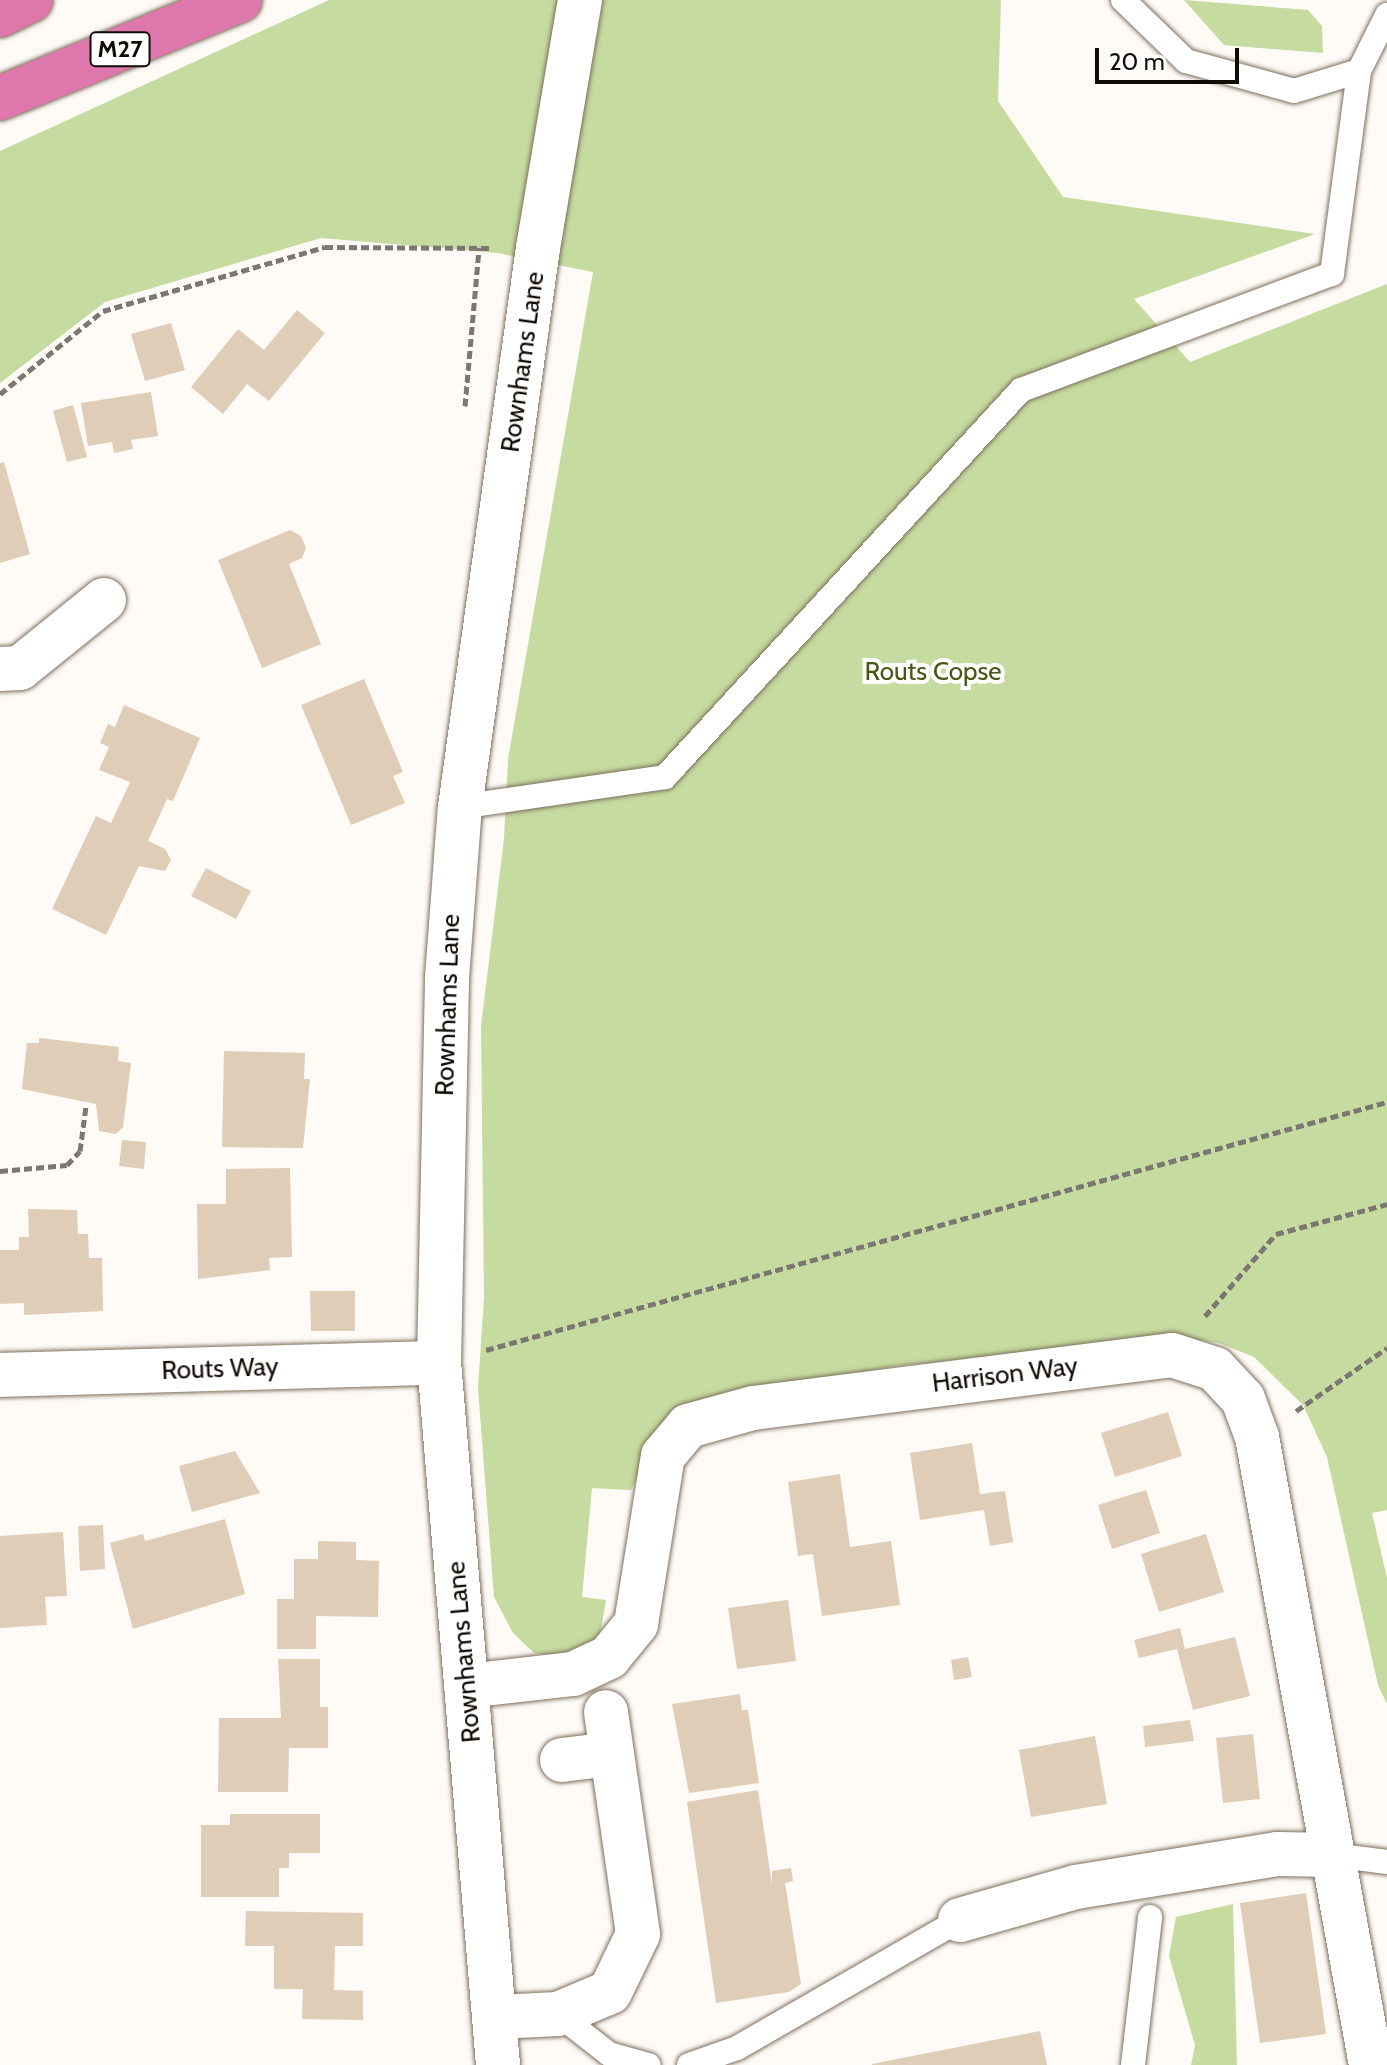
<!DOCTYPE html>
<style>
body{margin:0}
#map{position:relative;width:1387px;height:2065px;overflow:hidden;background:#fefaf6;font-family:Cabin,sans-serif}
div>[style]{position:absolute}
.green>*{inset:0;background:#c5db9f}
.building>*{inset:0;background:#dfcdb7}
.path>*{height:5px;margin-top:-2.5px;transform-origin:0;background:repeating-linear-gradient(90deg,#7c7772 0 8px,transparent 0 12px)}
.roads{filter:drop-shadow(0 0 2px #7f6f5c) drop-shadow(0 0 2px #7f6f5c)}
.service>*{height:24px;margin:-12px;padding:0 12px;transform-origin:12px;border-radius:12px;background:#fff}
.minor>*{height:44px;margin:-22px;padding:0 22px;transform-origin:22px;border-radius:22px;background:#fff}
.tertiary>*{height:44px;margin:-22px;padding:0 22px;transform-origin:22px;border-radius:22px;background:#fff}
.motorway>*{height:44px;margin:-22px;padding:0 22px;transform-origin:22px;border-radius:22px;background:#de77ac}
span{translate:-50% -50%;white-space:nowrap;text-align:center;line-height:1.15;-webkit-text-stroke:8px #fff;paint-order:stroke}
.shield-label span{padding:2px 6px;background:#fff;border:2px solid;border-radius:6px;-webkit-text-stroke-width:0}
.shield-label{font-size:24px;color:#110b05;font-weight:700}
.street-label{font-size:26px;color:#110b05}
.park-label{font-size:26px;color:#455912}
.scale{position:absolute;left:1095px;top:48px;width:144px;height:36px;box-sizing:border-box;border:4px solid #110b05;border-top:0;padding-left:10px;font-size:24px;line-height:28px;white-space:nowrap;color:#110b05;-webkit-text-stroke:6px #fff;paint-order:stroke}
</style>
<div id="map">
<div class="green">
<div style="clip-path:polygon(329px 0,1001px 0,998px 101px,1063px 197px,1315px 234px,1134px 299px,1190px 362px,1387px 284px,1387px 1510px,1372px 1513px,1387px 1578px,1387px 1704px,1378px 1685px,1327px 1457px,1303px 1405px,1254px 1357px,1219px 1343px,1179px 1338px,897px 1366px,696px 1401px,661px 1428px,631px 1490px,592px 1488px,582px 1597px,606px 1600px,599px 1641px,564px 1657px,534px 1653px,513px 1633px,494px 1597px,478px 1388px,484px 1298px,481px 1026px,504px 839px,508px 759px,593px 272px,498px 253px,321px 238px,105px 302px,0 383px,0 151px)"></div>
<div style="clip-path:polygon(1184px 0,1308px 10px,1322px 26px,1323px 53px,1224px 45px)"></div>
<div style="clip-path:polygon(1233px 1904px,1237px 2065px,1191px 2065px,1195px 2045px,1169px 1956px,1176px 1917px)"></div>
</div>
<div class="building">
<div style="clip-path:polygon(297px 310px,325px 333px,269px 401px,247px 384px,223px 414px,191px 387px,238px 329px,264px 350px)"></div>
<div style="clip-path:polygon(171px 323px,185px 370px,145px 381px,131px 334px)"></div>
<div style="clip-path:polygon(151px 392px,158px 436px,131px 440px,133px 449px,114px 453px,112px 442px,88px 446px,81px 403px)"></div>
<div style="clip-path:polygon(73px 405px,87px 457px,67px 462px,53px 411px)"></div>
<div style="clip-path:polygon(4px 462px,30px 554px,0 563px,0 463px)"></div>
<div style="clip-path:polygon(290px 530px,301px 536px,306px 548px,302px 558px,289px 564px,321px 644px,262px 668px,218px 560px)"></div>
<div style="clip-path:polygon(364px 679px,403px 772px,393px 776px,405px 803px,351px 825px,301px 705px)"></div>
<div style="clip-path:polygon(124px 705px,200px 738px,173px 801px,167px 799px,148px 841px,165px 849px,171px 860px,165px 871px,139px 866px,106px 935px,52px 909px,96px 816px,111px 823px,130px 782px,99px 770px,109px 747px,100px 743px,108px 724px,115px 727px)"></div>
<div style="clip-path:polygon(206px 868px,251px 891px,236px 919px,191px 896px)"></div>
<div style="clip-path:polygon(39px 1038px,119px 1047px,118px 1061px,131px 1063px,123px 1127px,116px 1134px,99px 1131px,96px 1104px,22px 1089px,27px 1043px,39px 1043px)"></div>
<div style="clip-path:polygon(224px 1051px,305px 1053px,304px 1079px,310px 1079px,303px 1148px,222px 1147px)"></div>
<div style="clip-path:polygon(122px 1140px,146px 1142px,144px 1169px,119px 1166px)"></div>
<div style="clip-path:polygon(290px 1168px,292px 1257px,269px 1258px,270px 1270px,198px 1279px,197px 1204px,226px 1204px,226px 1169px)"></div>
<div style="clip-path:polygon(28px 1209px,77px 1210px,78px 1234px,88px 1234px,89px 1258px,102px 1258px,103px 1311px,24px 1315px,24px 1303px,0 1304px,0 1250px,19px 1250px,19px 1237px,29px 1237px)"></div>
<div style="clip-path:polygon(310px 1291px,355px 1291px,355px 1331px,311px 1331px)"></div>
<div style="clip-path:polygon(1168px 1412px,1182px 1456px,1115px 1477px,1101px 1433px)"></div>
<div style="clip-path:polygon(972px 1443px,980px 1494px,1005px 1491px,1013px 1542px,990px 1546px,984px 1510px,920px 1520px,910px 1453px)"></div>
<div style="clip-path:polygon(235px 1451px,260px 1493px,192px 1512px,179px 1466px)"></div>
<div style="clip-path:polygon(840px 1474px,850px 1547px,891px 1541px,900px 1605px,822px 1616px,813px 1554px,798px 1556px,788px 1482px)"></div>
<div style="clip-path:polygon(1146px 1490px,1160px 1533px,1112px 1549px,1098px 1505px)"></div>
<div style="clip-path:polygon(225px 1519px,245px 1594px,133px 1629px,110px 1543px,143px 1534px,145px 1541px)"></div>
<div style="clip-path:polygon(103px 1525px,105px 1569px,80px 1571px,78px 1526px)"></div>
<div style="clip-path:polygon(63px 1532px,67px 1596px,45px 1597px,47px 1625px,0 1628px,0 1536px)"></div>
<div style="clip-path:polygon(1206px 1534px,1224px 1592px,1159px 1612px,1141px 1554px)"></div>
<div style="clip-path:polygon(318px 1541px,356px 1542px,356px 1560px,379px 1561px,378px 1617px,316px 1616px,316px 1649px,277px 1649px,277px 1599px,294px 1599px,294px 1559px,318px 1559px)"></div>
<div style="clip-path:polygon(788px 1600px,796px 1661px,737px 1669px,728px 1608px)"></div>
<div style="clip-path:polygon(1180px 1628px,1185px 1649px,1235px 1637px,1250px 1696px,1193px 1710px,1177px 1649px,1139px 1658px,1134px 1640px)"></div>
<div style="clip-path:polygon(968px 1657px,972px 1677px,954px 1680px,951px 1660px)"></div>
<div style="clip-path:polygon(278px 1659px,320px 1659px,320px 1707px,328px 1707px,328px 1748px,289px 1748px,288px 1792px,218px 1792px,219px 1718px,281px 1718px)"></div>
<div style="clip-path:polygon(740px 1694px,742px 1710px,748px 1710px,759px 1783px,689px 1793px,672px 1704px)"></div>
<div style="clip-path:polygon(1190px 1720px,1194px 1741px,1145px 1747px,1143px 1726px)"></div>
<div style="clip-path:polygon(1253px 1734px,1260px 1799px,1223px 1803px,1216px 1738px)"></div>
<div style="clip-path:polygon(1095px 1736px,1107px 1804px,1031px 1817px,1019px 1750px)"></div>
<div style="clip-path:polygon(758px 1790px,772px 1885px,772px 1871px,791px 1868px,793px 1881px,785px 1883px,801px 1984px,789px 1992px,716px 2003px,687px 1802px)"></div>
<div style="clip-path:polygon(230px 1814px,320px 1814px,320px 1853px,289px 1853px,289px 1868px,279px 1868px,279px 1897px,201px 1897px,201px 1825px,230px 1825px)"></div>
<div style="clip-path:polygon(1306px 1893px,1326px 2034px,1260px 2043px,1240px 1903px)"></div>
<div style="clip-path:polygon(246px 1911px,363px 1913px,363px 1946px,335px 1946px,334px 1990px,363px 1991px,363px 2020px,302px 2019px,303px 1989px,274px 1989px,274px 1946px,245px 1946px)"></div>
<div style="clip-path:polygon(1040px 2031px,1047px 2065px,872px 2065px,872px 2064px)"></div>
</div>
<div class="path">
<div style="left:0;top:394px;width:132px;rotate:-38.9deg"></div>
<div style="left:103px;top:311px;width:231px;rotate:-16.1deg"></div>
<div style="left:325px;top:247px;width:168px;rotate:0.3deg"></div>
<div style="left:465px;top:406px;width:159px;rotate:-84.9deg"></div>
<div style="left:0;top:1171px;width:67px;rotate:-5.1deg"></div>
<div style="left:67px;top:1165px;width:19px;rotate:-47deg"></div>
<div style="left:80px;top:1151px;width:45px;rotate:-82.4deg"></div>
<div style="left:1205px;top:1316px;width:108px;rotate:-49.1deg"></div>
<div style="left:1276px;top:1234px;width:115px;rotate:-15.1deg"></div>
<div style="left:486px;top:1350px;width:935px;rotate:-15.39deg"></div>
<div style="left:1296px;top:1411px;width:111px;rotate:-34.7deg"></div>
</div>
<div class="roads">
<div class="service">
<div style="left:1123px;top:0;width:88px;rotate:44.1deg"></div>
<div style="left:1186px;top:61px;width:112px;rotate:15.5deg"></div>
<div style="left:1294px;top:91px;width:68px;rotate:-17.1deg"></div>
<div style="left:1359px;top:71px;width:63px;rotate:-63.4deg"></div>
<div style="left:460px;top:807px;width:207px;rotate:-8.3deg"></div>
<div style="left:665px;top:777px;width:526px;rotate:-47.39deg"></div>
<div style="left:1021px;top:390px;width:332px;rotate:-20.5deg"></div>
<div style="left:1332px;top:274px;width:205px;rotate:-82.4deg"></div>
<div style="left:1333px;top:1855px;width:54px;rotate:7.4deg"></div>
<div style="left:558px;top:2014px;width:65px;rotate:38.1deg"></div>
<div style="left:609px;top:2054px;width:41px;rotate:15.8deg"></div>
<div style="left:689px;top:2065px;width:51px;rotate:-19.5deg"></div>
<div style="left:737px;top:2048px;width:257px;rotate:-29.9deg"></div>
<div style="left:1133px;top:2065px;width:149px;rotate:-83.4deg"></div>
</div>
<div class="minor">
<div style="left:0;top:669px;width:20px;rotate:-3deg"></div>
<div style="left:20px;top:668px;width:108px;rotate:-39deg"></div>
<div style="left:0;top:1375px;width:439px;rotate:-1.6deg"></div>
<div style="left:467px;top:1686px;width:107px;rotate:-6.5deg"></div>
<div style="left:573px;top:1674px;width:40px;rotate:-25deg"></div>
<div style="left:609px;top:1657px;width:43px;rotate:-50.7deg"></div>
<div style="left:636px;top:1624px;width:170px;rotate:-80.9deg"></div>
<div style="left:663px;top:1456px;width:39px;rotate:-50deg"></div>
<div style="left:688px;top:1426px;width:67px;rotate:-15.5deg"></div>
<div style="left:753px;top:1408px;width:422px;rotate:-7.2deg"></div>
<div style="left:1172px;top:1355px;width:45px;rotate:18deg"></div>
<div style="left:1215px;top:1369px;width:41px;rotate:47deg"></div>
<div style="left:1243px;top:1399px;width:40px;rotate:69.8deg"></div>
<div style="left:1257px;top:1437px;width:638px;rotate:79.71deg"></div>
<div style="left:562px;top:1760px;width:49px;rotate:-7deg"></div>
<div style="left:960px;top:1920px;width:121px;rotate:-15.9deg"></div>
<div style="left:1076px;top:1887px;width:204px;rotate:-9.3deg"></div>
<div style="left:1277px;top:1854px;width:56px;rotate:1deg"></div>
<div style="left:496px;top:2017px;width:62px;rotate:-2.8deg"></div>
<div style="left:558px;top:2014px;width:56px;rotate:-22.9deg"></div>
<div style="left:610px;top:1992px;width:64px;rotate:-64.2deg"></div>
<div style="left:638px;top:1934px;width:224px;rotate:-98.2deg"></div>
</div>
<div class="tertiary">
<div style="left:498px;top:2065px;width:704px;rotate:-94.8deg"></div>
<div style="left:439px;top:1363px;width:385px;rotate:-88.8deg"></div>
<div style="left:447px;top:978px;width:171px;rotate:-85.7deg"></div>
<div style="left:460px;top:807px;width:564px;rotate:-82.06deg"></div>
<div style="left:538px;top:248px;width:252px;rotate:-80.4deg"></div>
</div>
<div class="motorway">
<div style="left:0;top:15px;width:34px;rotate:-26deg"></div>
<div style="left:0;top:98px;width:259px;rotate:-22.2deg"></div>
</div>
</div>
<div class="shield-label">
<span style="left:120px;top:49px">M27</span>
</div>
<div class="street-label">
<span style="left:523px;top:362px;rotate:-82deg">Rownhams Lane</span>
<span style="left:448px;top:1005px;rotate:-88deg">Rownhams Lane</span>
<span style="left:220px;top:1369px;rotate:-2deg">Routs Way</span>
<span style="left:1005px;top:1375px;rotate:-7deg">Harrison Way</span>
<span style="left:464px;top:1652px;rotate:-95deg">Rownhams Lane</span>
</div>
<div class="park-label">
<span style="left:933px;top:672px">Routs Copse</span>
</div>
<div class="scale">20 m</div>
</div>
